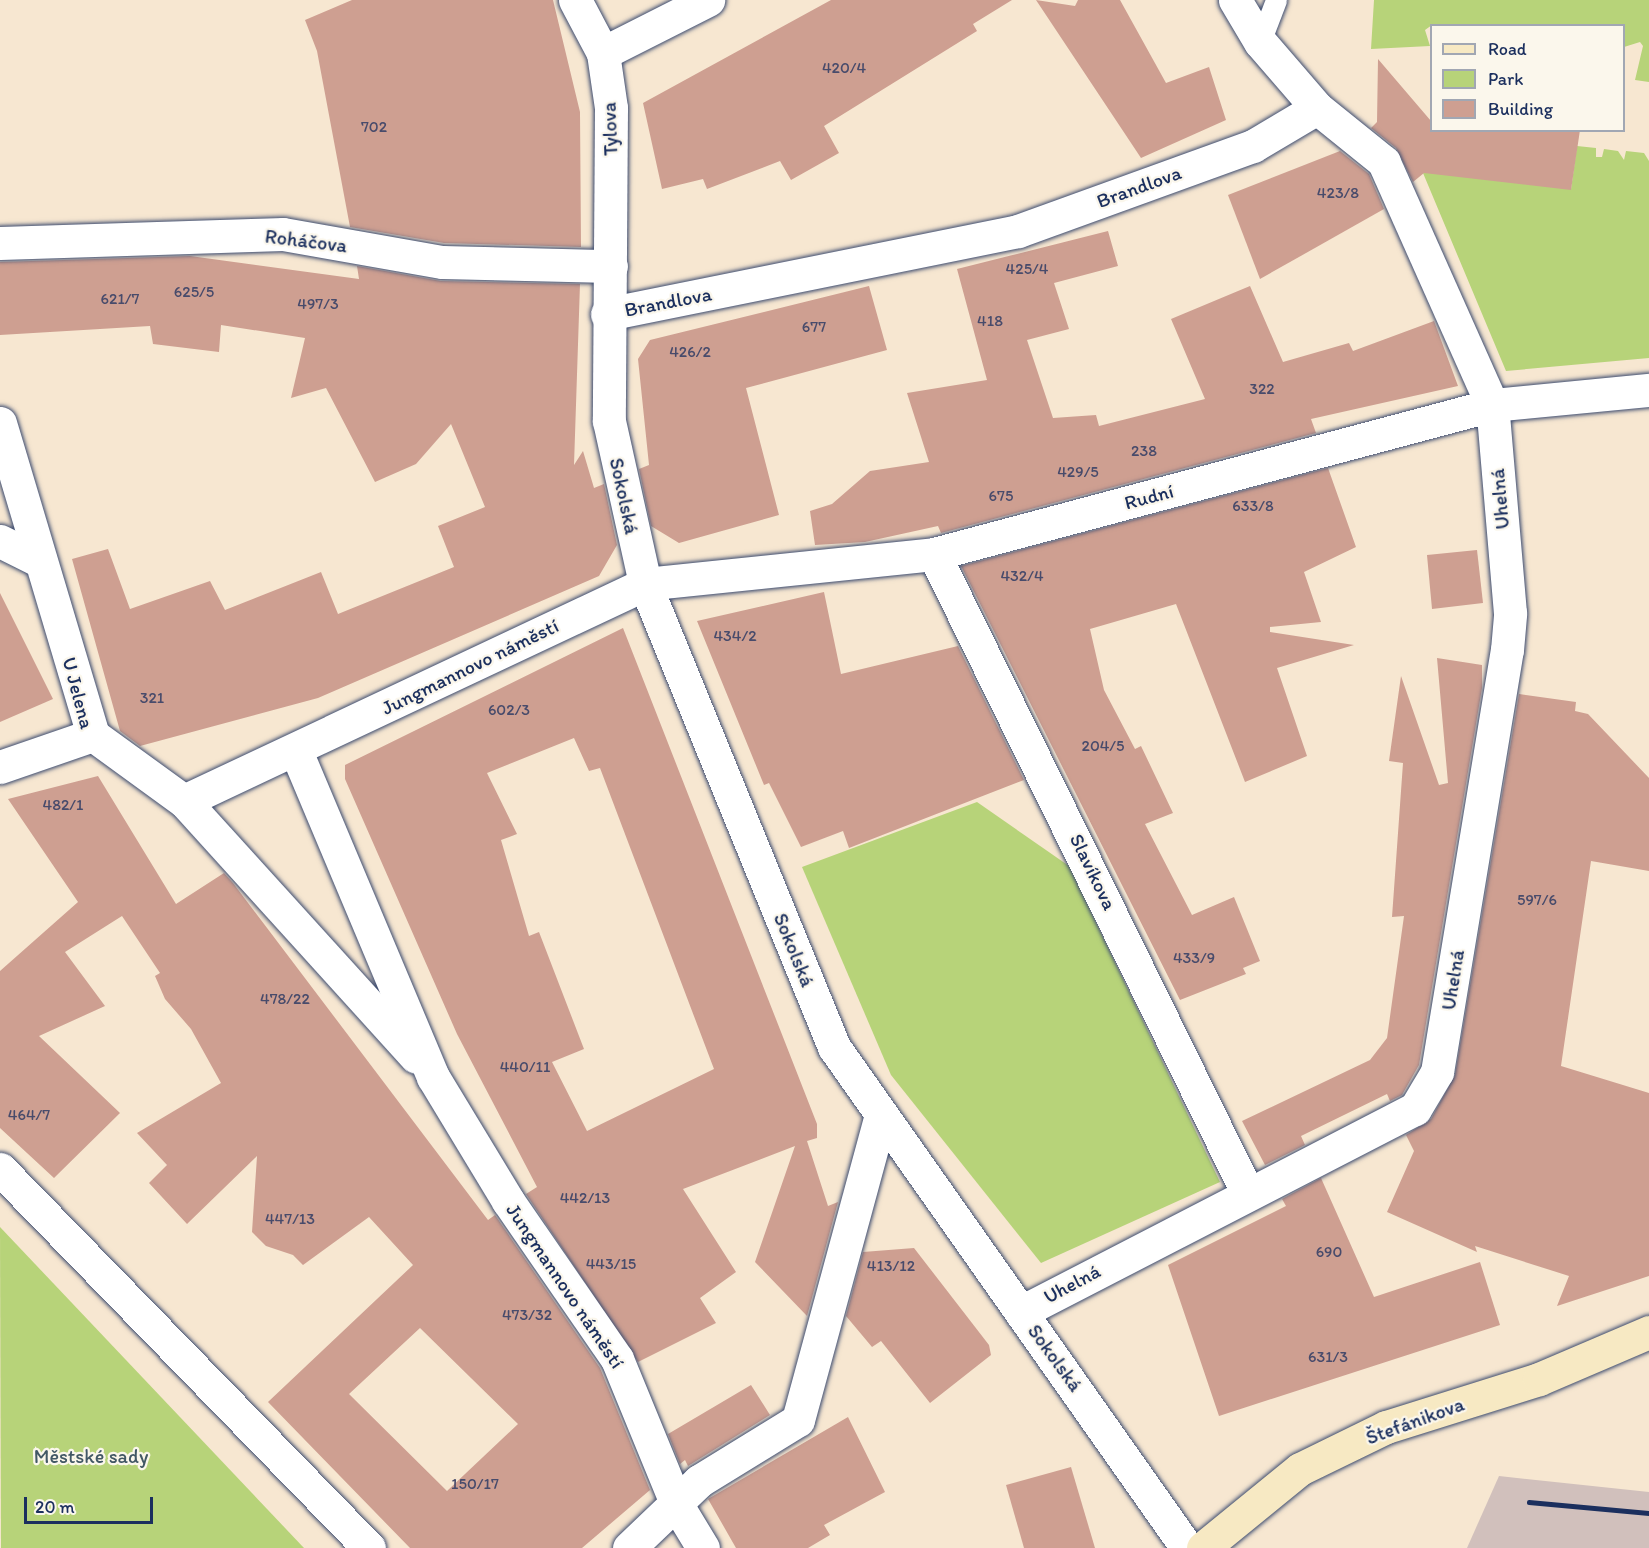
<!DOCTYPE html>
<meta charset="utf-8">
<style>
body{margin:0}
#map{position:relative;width:1649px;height:1548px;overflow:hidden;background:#f7e7d1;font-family:Itim,sans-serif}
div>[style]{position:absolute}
.industrial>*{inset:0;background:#d1c0bc}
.green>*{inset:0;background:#b7d379}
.building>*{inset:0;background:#ce9f91}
.roads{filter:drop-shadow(0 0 2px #3c4b6f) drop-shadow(0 0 2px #3c4b6f)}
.lane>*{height:21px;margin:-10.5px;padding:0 10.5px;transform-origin:10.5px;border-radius:10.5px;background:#fff}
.street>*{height:33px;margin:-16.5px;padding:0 16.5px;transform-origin:16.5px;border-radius:16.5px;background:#fff}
.secondary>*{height:33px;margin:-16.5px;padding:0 16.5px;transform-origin:16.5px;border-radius:16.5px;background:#f7e9c3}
.rail>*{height:4.5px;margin:-2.25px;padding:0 2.25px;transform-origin:2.25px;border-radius:2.25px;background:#1b2f5e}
span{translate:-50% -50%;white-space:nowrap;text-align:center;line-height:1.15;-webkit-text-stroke:4.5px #fbf7ec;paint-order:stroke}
.number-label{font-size:16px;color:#484b6b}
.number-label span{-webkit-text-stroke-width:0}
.street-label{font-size:20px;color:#1b2f5e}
.park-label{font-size:20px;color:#425865}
.legend{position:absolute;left:1430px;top:24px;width:195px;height:108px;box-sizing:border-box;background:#fbf7ec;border:2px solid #a1a7b3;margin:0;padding:8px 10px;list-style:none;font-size:18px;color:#1b2f5e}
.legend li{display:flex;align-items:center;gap:12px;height:30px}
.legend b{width:30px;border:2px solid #a1a7b3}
.scale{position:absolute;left:24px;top:1497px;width:129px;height:27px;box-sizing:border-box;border:3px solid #1b2f5e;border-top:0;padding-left:8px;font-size:18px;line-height:21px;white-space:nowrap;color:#1b2f5e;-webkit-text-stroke:4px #fbf7ec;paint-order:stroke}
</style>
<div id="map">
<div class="industrial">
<div style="clip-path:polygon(1499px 1476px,1649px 1492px,1649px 1548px,1467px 1548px)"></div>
</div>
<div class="green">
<div style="clip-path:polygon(1374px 0,1649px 0,1649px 82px,1635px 80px,1643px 46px,1640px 42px,1624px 47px,1624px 26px,1432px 25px,1425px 30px,1430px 46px,1371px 49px)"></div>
<div style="clip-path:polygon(1577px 146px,1596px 148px,1596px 157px,1602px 157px,1604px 149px,1618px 151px,1624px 160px,1626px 151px,1644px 153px,1649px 161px,1649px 358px,1506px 371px,1423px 173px,1435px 162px,1571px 189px)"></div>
<div style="clip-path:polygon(977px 802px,1069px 866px,1220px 1182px,1041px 1263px,891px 1075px,802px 867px)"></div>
<div style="clip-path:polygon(0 1227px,304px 1548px,1px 1548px)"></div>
</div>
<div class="building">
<div style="clip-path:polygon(352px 0,553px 0,580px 112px,581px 247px,444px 243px,350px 227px,317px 51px,305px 20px)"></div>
<div style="clip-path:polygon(831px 0,1012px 0,973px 24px,977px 31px,824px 126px,839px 153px,791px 180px,780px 161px,707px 189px,703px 179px,662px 189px,643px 103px)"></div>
<div style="clip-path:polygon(1036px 0,1075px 6px,1078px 0,1120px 0,1166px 83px,1209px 67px,1226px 120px,1141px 158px)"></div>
<div style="clip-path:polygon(1378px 59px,1431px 121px,1431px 130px,1580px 130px,1571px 190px,1424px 173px,1413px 182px,1396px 148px,1371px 128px,1377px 122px)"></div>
<div style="clip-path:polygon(1340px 151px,1369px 174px,1384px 209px,1260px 279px,1228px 195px)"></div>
<div style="clip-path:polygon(1108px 231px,1118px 266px,1054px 283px,1069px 329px,1027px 340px,1053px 418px,1096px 415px,1099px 426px,1205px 399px,1171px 319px,1250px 286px,1283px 362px,1349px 343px,1353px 351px,1434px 321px,1458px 386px,1311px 419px,1316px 433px,941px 533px,938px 526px,865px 542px,815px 545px,810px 511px,832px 504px,870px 471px,929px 462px,907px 393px,987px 380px,957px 269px)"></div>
<div style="clip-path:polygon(190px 256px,359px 279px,357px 266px,441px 281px,580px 284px,574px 465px,583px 451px,594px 488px,604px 484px,617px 545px,599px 576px,318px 698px,140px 746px,120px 731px,72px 559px,108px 549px,130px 609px,210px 581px,225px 610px,321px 572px,338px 614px,454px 567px,438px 526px,485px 507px,451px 424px,416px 464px,375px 482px,326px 388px,291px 398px,305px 338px,221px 325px,219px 352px,153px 344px,150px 326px,0 335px,0 262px)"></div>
<div style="clip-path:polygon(869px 286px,887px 350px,746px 388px,779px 515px,679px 543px,651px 526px,639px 469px,649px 465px,638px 359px,650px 340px)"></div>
<div style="clip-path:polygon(1328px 468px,1356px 547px,1304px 572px,1321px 622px,1270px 627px,1270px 632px,1354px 645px,1277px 668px,1307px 756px,1245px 782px,1176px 604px,1090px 629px,1104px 690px,1135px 749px,1141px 746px,1173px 813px,1145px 824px,1192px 915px,1234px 897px,1260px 961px,1243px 968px,1246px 974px,1180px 1000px,961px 566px)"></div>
<div style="clip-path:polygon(1477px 550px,1483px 603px,1432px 609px,1427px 555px)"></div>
<div style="clip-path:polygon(824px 592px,841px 674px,958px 646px,1024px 780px,849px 848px,843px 831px,801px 847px,769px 783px,764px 785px,697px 621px)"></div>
<div style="clip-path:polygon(0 593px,53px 699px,0 722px)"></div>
<div style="clip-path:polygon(evenodd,623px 628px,817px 1124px,817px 1138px,807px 1141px,828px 1206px,838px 1202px,807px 1316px,755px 1262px,795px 1146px,683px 1189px,736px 1272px,700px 1298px,716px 1323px,638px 1362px,526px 1194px,537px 1187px,457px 1034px,345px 779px,345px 765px,623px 628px,574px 738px,589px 771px,600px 768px,714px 1069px,587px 1131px,552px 1062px,584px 1049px,539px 932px,529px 936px,501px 840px,517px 834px,487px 773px,574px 738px)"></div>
<div style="clip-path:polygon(1437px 658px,1482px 665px,1482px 688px,1419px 1065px,1402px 1095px,1390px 1101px,1387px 1094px,1301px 1136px,1305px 1145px,1265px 1165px,1242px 1121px,1370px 1060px,1387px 1038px,1404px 916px,1392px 917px,1403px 763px,1389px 761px,1401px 676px,1439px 785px,1448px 783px)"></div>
<div style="clip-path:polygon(1519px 694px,1576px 702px,1575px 711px,1588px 714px,1649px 778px,1649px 871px,1591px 861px,1561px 1066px,1649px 1093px,1649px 1276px,1557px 1306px,1569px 1276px,1475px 1246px,1477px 1252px,1387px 1212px,1414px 1151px,1406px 1135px,1431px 1119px,1455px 1075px)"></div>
<div style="clip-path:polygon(evenodd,98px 776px,176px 904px,224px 873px,233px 883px,488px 1220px,495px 1215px,600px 1368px,650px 1490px,582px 1548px,410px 1548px,268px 1402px,413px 1265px,369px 1217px,303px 1265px,293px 1255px,266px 1246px,252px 1232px,257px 1156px,187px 1224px,149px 1183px,167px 1165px,137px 1133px,221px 1083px,191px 1029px,165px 999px,155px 976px,160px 973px,122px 916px,65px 952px,105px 1006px,39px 1036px,120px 1113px,54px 1178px,0 1128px,0 971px,78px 902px,8px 799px,98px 776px,420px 1328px,518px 1424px,447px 1491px,349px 1394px,420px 1328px)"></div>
<div style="clip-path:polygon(1321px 1178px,1374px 1297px,1480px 1262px,1500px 1325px,1219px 1416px,1168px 1265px,1286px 1206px,1282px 1199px)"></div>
<div style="clip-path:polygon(914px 1248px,989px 1345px,991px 1355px,930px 1403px,881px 1341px,872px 1347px,846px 1316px,863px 1252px)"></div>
<div style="clip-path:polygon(751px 1385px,770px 1415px,688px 1466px,685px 1460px,680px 1464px,668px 1434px)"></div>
<div style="clip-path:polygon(848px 1417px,885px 1492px,824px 1525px,830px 1535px,808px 1548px,736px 1548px,708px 1499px)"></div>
<div style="clip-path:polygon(1071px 1467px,1095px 1548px,1024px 1548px,1006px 1485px)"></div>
</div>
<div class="roads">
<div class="lane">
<div style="left:1260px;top:42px;width:45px;rotate:-69.1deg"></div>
</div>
<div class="street">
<div style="left:575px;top:0;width:60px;rotate:62.2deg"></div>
<div style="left:603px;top:53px;width:56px;rotate:81.7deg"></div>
<div style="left:611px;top:108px;width:313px;rotate:90.4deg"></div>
<div style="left:609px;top:421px;width:167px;rotate:77.5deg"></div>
<div style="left:645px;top:584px;width:500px;rotate:67.79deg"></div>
<div style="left:834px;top:1047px;width:613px;rotate:54.83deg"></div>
<div style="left:603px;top:53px;width:118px;rotate:-26.8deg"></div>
<div style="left:0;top:243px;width:283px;rotate:-1.8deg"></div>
<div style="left:283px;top:234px;width:161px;rotate:10deg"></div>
<div style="left:442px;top:262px;width:169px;rotate:1.4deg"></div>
<div style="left:607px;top:314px;width:419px;rotate:-11.4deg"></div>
<div style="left:1018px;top:231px;width:250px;rotate:-19.9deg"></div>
<div style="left:1253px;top:146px;width:74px;rotate:-30.7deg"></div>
<div style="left:0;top:423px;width:326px;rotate:73.4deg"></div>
<div style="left:0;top:541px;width:42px;rotate:26.6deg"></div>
<div style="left:934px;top:554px;width:711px;rotate:63.87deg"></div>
<div style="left:93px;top:735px;width:112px;rotate:36deg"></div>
<div style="left:184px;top:801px;width:510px;rotate:-25.21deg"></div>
<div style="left:645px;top:584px;width:291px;rotate:-5.9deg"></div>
<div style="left:934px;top:554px;width:578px;rotate:-14.95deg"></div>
<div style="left:1492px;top:405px;width:158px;rotate:-5.5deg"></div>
<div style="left:296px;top:751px;width:354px;rotate:67.2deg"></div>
<div style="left:433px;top:1077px;width:145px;rotate:58.8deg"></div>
<div style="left:508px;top:1201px;width:192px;rotate:55.4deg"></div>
<div style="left:617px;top:1359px;width:158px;rotate:67.7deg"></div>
<div style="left:677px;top:1505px;width:50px;rotate:58.8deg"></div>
<div style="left:0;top:767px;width:98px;rotate:-19deg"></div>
<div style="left:184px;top:801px;width:345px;rotate:47.8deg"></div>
<div style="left:0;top:1169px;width:529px;rotate:45.77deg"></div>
<div style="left:1021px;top:1312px;width:443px;rotate:-27.3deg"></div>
<div style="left:1415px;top:1109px;width:43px;rotate:-59.3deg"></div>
<div style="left:1437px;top:1072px;width:428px;rotate:-80.6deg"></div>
<div style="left:1507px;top:650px;width:37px;rotate:-85deg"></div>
<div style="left:1510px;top:613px;width:209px;rotate:-94.9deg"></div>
<div style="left:1492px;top:405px;width:266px;rotate:-114deg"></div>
<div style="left:1384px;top:162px;width:86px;rotate:-141.1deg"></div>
<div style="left:1317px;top:108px;width:87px;rotate:-130.8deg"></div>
<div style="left:1260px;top:42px;width:49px;rotate:-120.8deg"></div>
<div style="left:629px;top:1548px;width:97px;rotate:-43.7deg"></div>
<div style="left:699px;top:1481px;width:116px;rotate:-31.6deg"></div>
<div style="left:798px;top:1420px;width:312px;rotate:-74.8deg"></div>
</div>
<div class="secondary">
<div style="left:1203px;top:1548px;width:125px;rotate:-39.2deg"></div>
<div style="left:1300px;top:1469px;width:96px;rotate:-26deg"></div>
<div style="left:1386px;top:1427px;width:160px;rotate:-17.4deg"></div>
<div style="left:1539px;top:1379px;width:120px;rotate:-23.1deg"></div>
</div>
</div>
<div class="rail">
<div style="left:1529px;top:1502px;width:121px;rotate:5.2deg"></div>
</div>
<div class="number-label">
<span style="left:844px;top:68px">420/4</span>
<span style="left:374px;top:127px">702</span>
<span style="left:1338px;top:193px">423/8</span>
<span style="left:1027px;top:269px">425/4</span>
<span style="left:194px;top:292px">625/5</span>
<span style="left:120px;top:299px">621/7</span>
<span style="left:318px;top:304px">497/3</span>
<span style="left:990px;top:321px">418</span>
<span style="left:814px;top:327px">677</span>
<span style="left:690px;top:352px">426/2</span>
<span style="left:1262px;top:389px">322</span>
<span style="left:1144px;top:451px">238</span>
<span style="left:1078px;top:472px">429/5</span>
<span style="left:1001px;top:496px">675</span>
<span style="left:1253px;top:506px">633/8</span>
<span style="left:1022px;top:576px">432/4</span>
<span style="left:735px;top:636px">434/2</span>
<span style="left:152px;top:698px">321</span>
<span style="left:509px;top:710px">602/3</span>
<span style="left:1103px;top:746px">204/5</span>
<span style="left:63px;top:805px">482/1</span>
<span style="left:1537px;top:900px">597/6</span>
<span style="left:1194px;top:958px">433/9</span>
<span style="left:285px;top:999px">478/22</span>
<span style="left:525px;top:1067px">440/11</span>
<span style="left:29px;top:1115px">464/7</span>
<span style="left:585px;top:1198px">442/13</span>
<span style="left:290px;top:1219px">447/13</span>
<span style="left:1329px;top:1252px">690</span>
<span style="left:611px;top:1264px">443/15</span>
<span style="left:891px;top:1266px">413/12</span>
<span style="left:527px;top:1315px">473/32</span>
<span style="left:1328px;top:1357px">631/3</span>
<span style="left:475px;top:1484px">150/17</span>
</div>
<div class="street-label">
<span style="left:610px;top:129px;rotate:-92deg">Tylova</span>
<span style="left:1139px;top:187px;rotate:-20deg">Brandlova</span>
<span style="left:306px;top:241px;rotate:7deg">Roháčova</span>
<span style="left:668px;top:302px;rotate:-11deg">Brandlova</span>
<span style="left:624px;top:496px;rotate:78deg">Sokolská</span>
<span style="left:1149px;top:497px;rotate:-15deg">Rudní</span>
<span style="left:1500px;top:499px;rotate:-95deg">Uhelná</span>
<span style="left:470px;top:667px;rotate:-26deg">Jungmannovo náměstí</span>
<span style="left:78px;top:693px;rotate:75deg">U Jelena</span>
<span style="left:1093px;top:872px;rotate:64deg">Slavíkova</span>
<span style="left:794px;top:950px;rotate:68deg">Sokolská</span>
<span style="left:1453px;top:980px;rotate:-81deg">Uhelná</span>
<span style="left:1072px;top:1284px;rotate:-28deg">Uhelná</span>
<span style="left:565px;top:1286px;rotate:56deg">Jungmannovo náměstí</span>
<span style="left:1055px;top:1358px;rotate:54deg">Sokolská</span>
<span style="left:1415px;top:1421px;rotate:-20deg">Štefánikova</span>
</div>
<div class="park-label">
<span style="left:91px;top:1456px">Městské sady</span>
</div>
<ul class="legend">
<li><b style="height:8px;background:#f7e9c3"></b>Road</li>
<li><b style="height:16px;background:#b7d379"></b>Park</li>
<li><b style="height:16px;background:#ce9f91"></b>Building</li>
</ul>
<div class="scale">20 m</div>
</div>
